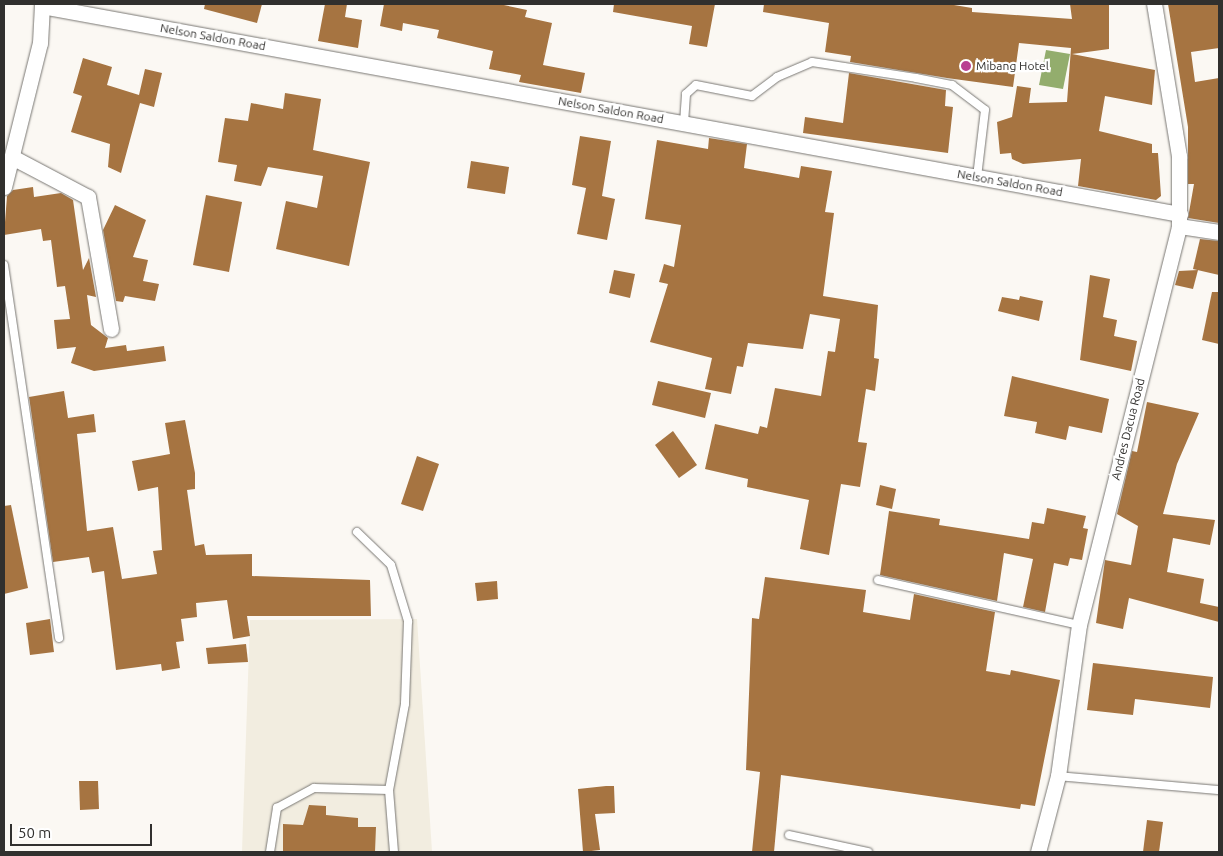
<!DOCTYPE html>
<style>
body{margin:0}
#map{position:relative;width:1223px;height:856px;overflow:hidden;background:#fbf8f3;font-family:Ubuntu,sans-serif}
div>[style]{position:absolute}
.built>*{inset:0;background:#f2ede0}
.water>*{inset:0;background:#93ad6d}
.building>*{inset:0;background:#a67441}
.roads{filter:drop-shadow(0 0 1px #797773) drop-shadow(0 0 1px #797773)}
.service>*{height:8px;margin:-4px;padding:0 4px;transform-origin:4px;border-radius:4px;background:#fff}
.minor>*{height:15px;margin:-7.5px;padding:0 7.5px;transform-origin:7.5px;border-radius:7.5px;background:#fff}
.dots>*{width:14px;height:14px;translate:-50% -50%;box-sizing:border-box;border:2px solid #fff;border-radius:50%}
span{translate:-50% -50%;white-space:nowrap;text-align:center;line-height:1.15;-webkit-text-stroke:4.5px #fff;paint-order:stroke}
.street-label{font-size:12px;color:#31302e}
.poi-label{font-size:12px;color:#31302e}
.left{translate:0 -50%;text-align:left}
.frame{position:absolute;inset:0;border:5px solid #31302e;pointer-events:none}
.scale{position:absolute;left:10px;top:824px;width:142px;height:22px;box-sizing:border-box;border:2px solid #31302e;border-top:0;padding-left:6px;font-size:15px;line-height:18px;white-space:nowrap;color:#31302e;-webkit-text-stroke:4px #fff;paint-order:stroke}
</style>
<div id="map">
<div class="built">
<div style="clip-path:polygon(417px 619px,432px 852px,242px 852px,250px 620px)"></div>
</div>
<div class="water">
<div style="clip-path:polygon(1046px 50px,1070px 54px,1063px 89px,1039px 85px)"></div>
</div>
<div class="building">
<div style="clip-path:polygon(205px 4px,262px 4px,257px 23px,204px 9px)"></div>
<div style="clip-path:polygon(325px 4px,347px 4px,345px 17px,362px 20px,358px 48px,318px 41px)"></div>
<div style="clip-path:polygon(384px 4px,499px 4px,527px 10px,525px 17px,552px 23px,543px 65px,585px 73px,581px 93px,519px 82px,521px 75px,489px 69px,493px 51px,437px 38px,439px 30px,403px 23px,402px 31px,380px 26px)"></div>
<div style="clip-path:polygon(614px 4px,715px 4px,707px 47px,689px 44px,692px 26px,613px 12px)"></div>
<div style="clip-path:polygon(764px 4px,948px 4px,972px 8px,972px 12px,1072px 19px,1070px 4px,1109px 4px,1109px 49px,1072px 54px,1155px 70px,1152px 105px,1105px 96px,1099px 131px,1152px 144px,1152px 153px,1158px 153px,1161px 196px,1156px 200px,1078px 186px,1081px 159px,1023px 164px,1012px 159px,1011px 153px,1000px 154px,997px 122px,1012px 117px,1017px 86px,1031px 88px,1029px 103px,1067px 102px,1071px 48px,1019px 43px,1013px 87px,947px 78px,850px 62px,851px 56px,825px 52px,829px 23px,763px 12px)"></div>
<div style="clip-path:polygon(1168px 4px,1219px 4px,1219px 48px,1191px 52px,1195px 82px,1219px 78px,1219px 223px,1188px 218px,1194px 184px,1188px 184px,1188px 127px)"></div>
<div style="clip-path:polygon(83px 58px,112px 67px,107px 85px,139px 95px,145px 69px,162px 73px,154px 107px,140px 103px,121px 173px,108px 167px,110px 144px,71px 132px,82px 96px,73px 93px)"></div>
<div style="clip-path:polygon(849px 73px,946px 90px,945px 106px,953px 107px,948px 153px,803px 133px,805px 117px,843px 123px)"></div>
<div style="clip-path:polygon(285px 93px,321px 99px,313px 150px,370px 162px,349px 266px,276px 249px,286px 201px,317px 208px,323px 176px,268px 167px,261px 186px,234px 181px,237px 165px,218px 162px,225px 118px,248px 121px,251px 103px,283px 109px)"></div>
<div style="clip-path:polygon(580px 136px,611px 141px,602px 196px,615px 199px,607px 240px,577px 234px,586px 188px,572px 185px)"></div>
<div style="clip-path:polygon(709px 138px,747px 144px,744px 168px,799px 178px,801px 166px,832px 171px,825px 212px,834px 213px,823px 296px,878px 305px,874px 358px,879px 359px,875px 391px,866px 389px,858px 442px,867px 443px,860px 487px,841px 484px,829px 555px,800px 549px,809px 500px,747px 487px,748px 479px,705px 469px,715px 424px,758px 434px,760px 426px,767px 428px,775px 388px,821px 396px,828px 351px,835px 352px,840px 319px,810px 314px,803px 349px,748px 343px,743px 367px,737px 366px,731px 394px,705px 389px,712px 358px,650px 342px,668px 284px,659px 282px,664px 264px,674px 267px,681px 225px,645px 219px,657px 140px,708px 149px)"></div>
<div style="clip-path:polygon(471px 161px,509px 167px,505px 194px,467px 188px)"></div>
<div style="clip-path:polygon(33px 187px,34px 197px,61px 193px,73px 200px,83px 270px,89px 258px,96px 297px,87px 295px,91px 325px,108px 338px,105px 348px,126px 345px,127px 351px,164px 346px,166px 361px,94px 371px,71px 363px,76px 347px,57px 349px,54px 320px,70px 319px,65px 286px,57px 287px,51px 240px,43px 241px,41px 229px,4px 235px,7px 196px,13px 190px)"></div>
<div style="clip-path:polygon(206px 195px,242px 202px,229px 272px,193px 265px)"></div>
<div style="clip-path:polygon(115px 205px,146px 220px,133px 257px,148px 260px,143px 281px,159px 284px,155px 301px,125px 296px,123px 302px,116px 301px,103px 230px)"></div>
<div style="clip-path:polygon(1200px 239px,1219px 241px,1219px 275px,1193px 269px)"></div>
<div style="clip-path:polygon(614px 270px,635px 274px,630px 298px,609px 293px)"></div>
<div style="clip-path:polygon(1198px 270px,1193px 289px,1175px 285px,1179px 271px)"></div>
<div style="clip-path:polygon(1090px 275px,1110px 279px,1103px 317px,1117px 320px,1114px 336px,1137px 341px,1131px 371px,1080px 360px)"></div>
<div style="clip-path:polygon(1212px 292px,1219px 292px,1219px 344px,1202px 340px)"></div>
<div style="clip-path:polygon(1020px 296px,1043px 301px,1039px 321px,998px 311px,1002px 297px,1019px 300px)"></div>
<div style="clip-path:polygon(1012px 376px,1109px 399px,1102px 433px,1069px 426px,1066px 440px,1035px 433px,1037px 422px,1004px 416px)"></div>
<div style="clip-path:polygon(658px 381px,711px 393px,705px 418px,652px 405px)"></div>
<div style="clip-path:polygon(64px 391px,68px 418px,94px 414px,96px 432px,77px 434px,87px 531px,113px 527px,122px 579px,157px 574px,153px 551px,162px 550px,158px 487px,138px 491px,132px 461px,170px 454px,165px 423px,185px 420px,195px 473px,195px 489px,187px 490px,195px 546px,204px 544px,206px 555px,252px 554px,252px 576px,370px 580px,371px 616px,247px 616px,250px 636px,233px 639px,227px 600px,196px 603px,197px 617px,181px 619px,184px 641px,176px 642px,180px 668px,162px 671px,161px 664px,116px 670px,104px 571px,92px 573px,89px 557px,53px 562px,29px 397px)"></div>
<div style="clip-path:polygon(1147px 402px,1199px 413px,1177px 464px,1163px 514px,1215px 520px,1210px 545px,1173px 538px,1167px 572px,1204px 579px,1200px 603px,1219px 607px,1219px 622px,1129px 598px,1123px 629px,1096px 623px,1105px 560px,1131px 565px,1138px 526px,1117px 514px,1132px 451px,1137px 452px)"></div>
<div style="clip-path:polygon(673px 431px,697px 465px,679px 478px,655px 445px)"></div>
<div style="clip-path:polygon(417px 456px,439px 464px,423px 511px,401px 504px)"></div>
<div style="clip-path:polygon(880px 485px,896px 489px,892px 509px,876px 505px)"></div>
<div style="clip-path:polygon(11px 505px,28px 588px,4px 594px,4px 506px)"></div>
<div style="clip-path:polygon(1047px 508px,1086px 516px,1083px 528px,1088px 529px,1082px 560px,1070px 558px,1068px 566px,1054px 563px,1045px 612px,1023px 607px,1033px 559px,1004px 553px,997px 601px,880px 575px,889px 511px,940px 519px,939px 525px,1029px 539px,1032px 522px,1044px 524px)"></div>
<div style="clip-path:polygon(765px 577px,866px 590px,863px 612px,910px 620px,914px 594px,995px 612px,986px 671px,1010px 675px,1011px 670px,1060px 680px,1035px 806px,1021px 804px,1020px 809px,781px 775px,774px 852px,752px 852px,760px 772px,746px 770px,752px 618px,759px 619px)"></div>
<div style="clip-path:polygon(497px 581px,498px 599px,477px 601px,475px 583px)"></div>
<div style="clip-path:polygon(50px 619px,54px 652px,30px 655px,26px 623px)"></div>
<div style="clip-path:polygon(246px 644px,248px 662px,208px 664px,206px 648px)"></div>
<div style="clip-path:polygon(1093px 663px,1213px 677px,1210px 708px,1135px 699px,1133px 715px,1087px 710px)"></div>
<div style="clip-path:polygon(79px 781px,98px 781px,99px 809px,80px 810px)"></div>
<div style="clip-path:polygon(606px 786px,614px 786px,615px 813px,595px 814px,600px 850px,583px 852px,578px 789px)"></div>
<div style="clip-path:polygon(309px 805px,326px 806px,326px 815px,358px 818px,358px 827px,376px 827px,375px 852px,283px 852px,283px 824px,303px 825px)"></div>
<div style="clip-path:polygon(1147px 820px,1163px 822px,1159px 852px,1143px 852px)"></div>
</div>
<div class="roads">
<div class="service">
<div style="left:684px;top:123px;width:29px;rotate:-86deg"></div>
<div style="left:686px;top:94px;width:13px;rotate:-42deg"></div>
<div style="left:696px;top:85px;width:57px;rotate:11.1deg"></div>
<div style="left:752px;top:96px;width:31px;rotate:-37deg"></div>
<div style="left:777px;top:77px;width:38px;rotate:-23deg"></div>
<div style="left:812px;top:62px;width:105px;rotate:8.7deg"></div>
<div style="left:916px;top:78px;width:37px;rotate:11deg"></div>
<div style="left:952px;top:85px;width:41px;rotate:37.1deg"></div>
<div style="left:985px;top:110px;width:67px;rotate:96.8deg"></div>
<div style="left:4px;top:265px;width:377px;rotate:81.6deg"></div>
<div style="left:357px;top:532px;width:47px;rotate:44.1deg"></div>
<div style="left:391px;top:565px;width:59px;rotate:73.1deg"></div>
<div style="left:408px;top:621px;width:83px;rotate:92.1deg"></div>
<div style="left:405px;top:704px;width:87px;rotate:100.5deg"></div>
<div style="left:878px;top:580px;width:206px;rotate:12.6deg"></div>
<div style="left:1058px;top:776px;width:162px;rotate:5deg"></div>
<div style="left:789px;top:835px;width:81px;rotate:12.1deg"></div>
<div style="left:270px;top:852px;width:45px;rotate:-81deg"></div>
<div style="left:277px;top:808px;width:42px;rotate:-28.4deg"></div>
<div style="left:314px;top:788px;width:75px;rotate:1.5deg"></div>
<div style="left:389px;top:790px;width:62px;rotate:85.4deg"></div>
</div>
<div class="minor">
<div style="left:42px;top:6px;width:1157px;rotate:10.36deg"></div>
<div style="left:12px;top:157px;width:86px;rotate:27.8deg"></div>
<div style="left:88px;top:197px;width:134px;rotate:80.1deg"></div>
<div style="left:4px;top:187px;width:148px;rotate:-76deg"></div>
<div style="left:40px;top:43px;width:39px;rotate:-87deg"></div>
<div style="left:1179px;top:226px;width:40px;rotate:8.5deg"></div>
<div style="left:1038px;top:852px;width:79px;rotate:-75.3deg"></div>
<div style="left:1058px;top:776px;width:152px;rotate:-82.1deg"></div>
<div style="left:1079px;top:625px;width:411px;rotate:-75.9deg"></div>
<div style="left:1179px;top:226px;width:70px;rotate:-90deg"></div>
<div style="left:1179px;top:156px;width:154px;rotate:-99.3deg"></div>
</div>
</div>
<div class="dots">
<div style="left:966px;top:66px;background:#b93f91"></div>
</div>
<div class="street-label">
<span style="left:213px;top:37px;rotate:10deg">Nelson Saldon Road</span>
<span style="left:611px;top:110px;rotate:10deg">Nelson Saldon Road</span>
<span style="left:1010px;top:183px;rotate:10deg">Nelson Saldon Road</span>
<span style="left:1128px;top:429px;rotate:-76deg">Andres Dacua Road</span>
</div>
<div class="poi-label">
<span class="left" style="left:976px;top:66px">Mibang Hotel</span>
</div>
<div class="frame"></div>
<div class="scale">50 m</div>
</div>
